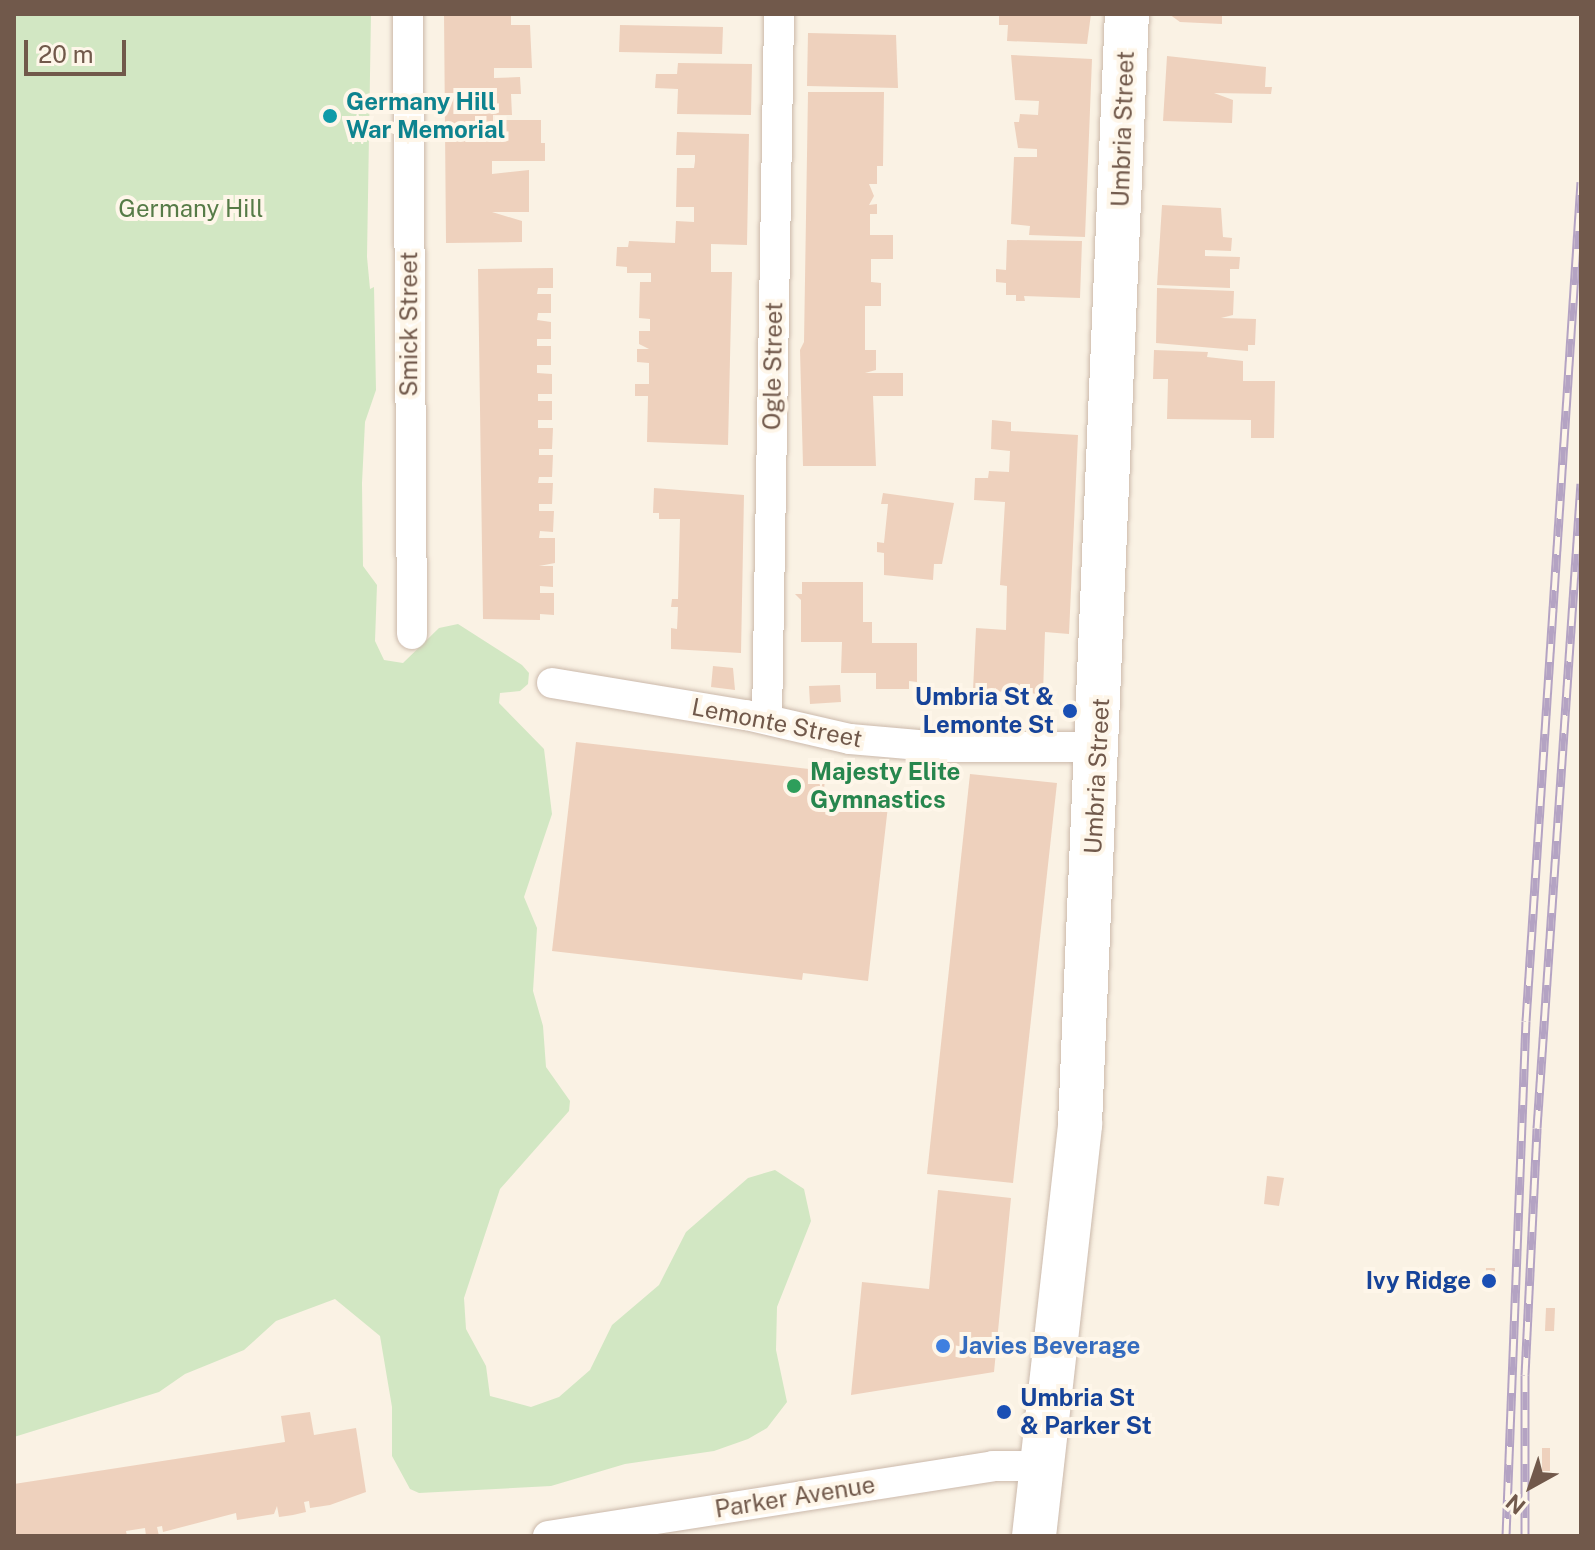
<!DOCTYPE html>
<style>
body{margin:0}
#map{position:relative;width:1595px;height:1550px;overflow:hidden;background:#faf2e4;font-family:"Public Sans",sans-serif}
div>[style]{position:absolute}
.green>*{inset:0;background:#d2e7c3}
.building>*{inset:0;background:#eed1bd}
.roads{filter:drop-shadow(0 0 2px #cbb9ab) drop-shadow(0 0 2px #cbb9ab)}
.minor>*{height:30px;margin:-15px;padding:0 15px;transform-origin:15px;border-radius:15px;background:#fff}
.secondary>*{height:44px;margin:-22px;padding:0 22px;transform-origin:22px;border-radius:22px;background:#fff}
.rail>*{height:9px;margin-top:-4.5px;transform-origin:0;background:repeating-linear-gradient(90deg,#fef6e9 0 18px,#b4a3c3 0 36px);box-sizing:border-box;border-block:2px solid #b4a3c3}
.dots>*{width:22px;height:22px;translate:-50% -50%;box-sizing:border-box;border:4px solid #fef6e9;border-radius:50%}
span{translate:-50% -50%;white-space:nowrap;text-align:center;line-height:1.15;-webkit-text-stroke:8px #fef6e9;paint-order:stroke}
.culture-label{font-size:24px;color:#0d838f;font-weight:700}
.left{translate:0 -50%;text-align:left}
.street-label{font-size:24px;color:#71594b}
.park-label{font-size:24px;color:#567b47}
.transit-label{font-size:24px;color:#164399;font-weight:700}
.right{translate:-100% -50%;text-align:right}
.leisure-label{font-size:24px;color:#27864d;font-weight:700}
.shop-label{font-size:24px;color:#366cbe;font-weight:700}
.frame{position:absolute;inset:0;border:16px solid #71594b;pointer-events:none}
.north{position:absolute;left:1491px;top:1446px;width:80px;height:80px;-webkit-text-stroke:6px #fef6e9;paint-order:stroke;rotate:220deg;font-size:22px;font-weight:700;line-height:32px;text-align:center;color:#71594b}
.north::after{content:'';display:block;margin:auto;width:28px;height:36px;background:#71594b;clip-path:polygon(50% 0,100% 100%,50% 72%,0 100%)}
.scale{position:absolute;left:24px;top:40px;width:102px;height:36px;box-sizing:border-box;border:4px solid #71594b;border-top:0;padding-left:10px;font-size:24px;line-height:28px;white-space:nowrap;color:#71594b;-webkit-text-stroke:6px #fef6e9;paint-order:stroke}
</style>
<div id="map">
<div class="green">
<div style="clip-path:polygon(14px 14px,371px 14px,367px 257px,370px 289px,374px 287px,376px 390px,365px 422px,362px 483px,363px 566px,377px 585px,375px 641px,384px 660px,403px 663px,439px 628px,458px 624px,522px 665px,529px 673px,528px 684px,520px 691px,500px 693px,499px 703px,544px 749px,552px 814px,524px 897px,537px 928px,533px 991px,543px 1026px,546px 1067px,570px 1101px,569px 1111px,500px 1189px,464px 1298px,466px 1329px,486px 1366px,490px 1396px,531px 1407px,559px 1397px,590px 1370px,612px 1325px,659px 1285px,686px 1232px,748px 1178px,775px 1170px,804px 1189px,811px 1221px,777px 1307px,776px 1350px,787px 1402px,767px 1428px,748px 1439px,714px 1451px,625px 1464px,551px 1486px,419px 1493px,410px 1489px,392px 1456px,392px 1407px,380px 1336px,335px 1299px,276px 1321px,244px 1350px,185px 1374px,159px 1392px,14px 1437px)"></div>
</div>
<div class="building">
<div style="clip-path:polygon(444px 14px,511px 14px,511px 25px,530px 25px,532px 68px,494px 68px,494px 78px,520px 77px,521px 94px,511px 94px,512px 115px,493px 115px,493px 126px,505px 126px,504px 120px,541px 120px,541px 143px,545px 143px,545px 161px,492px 161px,492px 174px,529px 170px,529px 212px,492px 212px,522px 221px,522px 242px,446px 243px)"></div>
<div style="clip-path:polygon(999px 14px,1091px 14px,1087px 44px,1007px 41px,1008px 25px,999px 25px)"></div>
<div style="clip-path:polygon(1169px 14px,1222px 14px,1222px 24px,1180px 22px)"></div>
<div style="clip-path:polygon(620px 25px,723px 27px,722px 54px,619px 52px)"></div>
<div style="clip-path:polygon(808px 33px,896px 35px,898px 88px,807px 86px)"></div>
<div style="clip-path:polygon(1011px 55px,1092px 59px,1085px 237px,1029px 235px,1030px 226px,1011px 224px,1014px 157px,1037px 157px,1037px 149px,1018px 148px,1014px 122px,1019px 122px,1020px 114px,1038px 115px,1039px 101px,1015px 100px)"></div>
<div style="clip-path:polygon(1167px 56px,1266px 67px,1265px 87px,1272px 87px,1271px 94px,1214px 93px,1233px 100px,1232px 123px,1163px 121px)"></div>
<div style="clip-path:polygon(678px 63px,752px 64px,751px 115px,677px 114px,678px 89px,655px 88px,656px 74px,677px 74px)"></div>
<div style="clip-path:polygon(808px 92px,884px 92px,883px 166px,877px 166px,877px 184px,869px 184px,874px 196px,869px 205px,877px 204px,877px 214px,870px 214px,870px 235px,893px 235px,893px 259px,871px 259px,871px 282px,881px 283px,881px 306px,865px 306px,865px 350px,876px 350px,876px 370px,865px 373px,903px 373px,903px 396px,873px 396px,876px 466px,803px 466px,800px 350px,804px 342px)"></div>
<div style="clip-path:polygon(677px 132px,749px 134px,747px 245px,711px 244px,711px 272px,732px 272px,728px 445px,647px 442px,648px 396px,635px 396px,635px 384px,649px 384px,649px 363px,637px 362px,637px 349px,649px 349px,639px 344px,639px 331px,650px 331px,650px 319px,639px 318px,640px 282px,651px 282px,651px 273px,627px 273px,627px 267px,616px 266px,617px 247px,628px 247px,629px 241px,675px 243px,676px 221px,694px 222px,694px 207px,676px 207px,677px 168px,694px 168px,695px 161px,695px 155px,676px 155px)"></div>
<div style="clip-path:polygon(1162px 205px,1221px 208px,1223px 237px,1232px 238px,1231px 251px,1205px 250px,1205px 256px,1240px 257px,1239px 269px,1230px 269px,1230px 288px,1157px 285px)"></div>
<div style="clip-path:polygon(1007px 240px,1082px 241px,1080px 298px,1024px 296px,1025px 301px,1016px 301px,1016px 295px,1006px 295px,1006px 283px,996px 282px,996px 269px,1006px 270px)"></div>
<div style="clip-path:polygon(553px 268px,553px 288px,538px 288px,537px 294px,551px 294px,551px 313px,538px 313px,537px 320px,551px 322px,551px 339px,537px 339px,537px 346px,551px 346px,551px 365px,537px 365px,537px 373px,552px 374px,552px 394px,538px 394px,538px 401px,552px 401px,552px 420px,538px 420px,538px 428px,553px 428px,552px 449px,539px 449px,539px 455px,553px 455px,552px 477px,539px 477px,538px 483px,553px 483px,552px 504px,539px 504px,539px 511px,554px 511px,553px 532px,540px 531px,539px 538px,555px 538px,555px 563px,539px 566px,553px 566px,553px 587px,540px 586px,540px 593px,554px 593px,554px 615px,540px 614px,540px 620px,483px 619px,478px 269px)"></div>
<div style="clip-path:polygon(1157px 288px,1234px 291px,1233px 315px,1221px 318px,1256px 319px,1255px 345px,1248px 345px,1248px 351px,1156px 343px)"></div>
<div style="clip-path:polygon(1154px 350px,1208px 352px,1207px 357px,1243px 361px,1243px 381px,1275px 381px,1274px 438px,1251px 438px,1251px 420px,1167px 419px,1168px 379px,1153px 379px)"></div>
<div style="clip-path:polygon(992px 420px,1011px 422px,1011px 431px,1078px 435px,1069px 634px,1045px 632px,1043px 694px,973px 690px,976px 628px,1006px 630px,1007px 586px,1000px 585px,1005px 502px,974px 500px,975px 478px,988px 478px,989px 471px,1009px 472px,1010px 451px,991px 449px)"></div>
<div style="clip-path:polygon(654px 488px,744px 495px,741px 653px,671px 649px,671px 628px,677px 629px,678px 607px,671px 607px,672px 599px,678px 599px,680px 519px,659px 519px,659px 513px,653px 513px)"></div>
<div style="clip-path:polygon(883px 493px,954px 503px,942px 564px,934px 564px,933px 580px,884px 575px,884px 553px,877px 552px,877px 542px,884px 543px,888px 504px,881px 504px)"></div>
<div style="clip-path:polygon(802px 582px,863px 582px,863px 622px,872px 622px,872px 643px,917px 643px,917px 682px,909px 681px,909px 689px,876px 689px,876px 673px,841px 673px,842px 642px,801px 642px,801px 600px,795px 594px,802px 594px)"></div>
<div style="clip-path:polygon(713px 666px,733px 668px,735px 690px,711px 687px)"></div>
<div style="clip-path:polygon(840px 685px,841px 702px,810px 704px,809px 686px)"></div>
<div style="clip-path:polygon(576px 742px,826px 771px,823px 798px,888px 806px,868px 981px,803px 973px,802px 980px,552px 951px)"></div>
<div style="clip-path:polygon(970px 774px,1057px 783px,1013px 1183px,927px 1174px)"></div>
<div style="clip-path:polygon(1267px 1176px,1284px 1178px,1279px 1206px,1264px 1204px)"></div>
<div style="clip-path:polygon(938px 1190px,1011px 1198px,994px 1372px,851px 1395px,862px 1282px,929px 1289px)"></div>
<div style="clip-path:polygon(1486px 1268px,1495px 1268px,1494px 1291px,1485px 1291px)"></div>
<div style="clip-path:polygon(1546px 1308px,1555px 1308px,1554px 1331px,1545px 1331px)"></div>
<div style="clip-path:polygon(310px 1412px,314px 1435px,356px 1428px,366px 1492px,330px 1505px,310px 1508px,309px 1501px,304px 1502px,306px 1512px,293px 1515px,279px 1517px,277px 1506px,274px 1514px,237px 1520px,236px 1513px,163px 1532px,162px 1526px,157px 1527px,159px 1536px,146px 1536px,145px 1528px,126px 1531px,127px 1536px,14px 1536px,14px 1484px,285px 1442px,281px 1416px)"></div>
<div style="clip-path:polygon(1542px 1448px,1550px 1448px,1550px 1471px,1542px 1471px)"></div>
</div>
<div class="roads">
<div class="minor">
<div style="left:408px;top:14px;width:620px;rotate:89.63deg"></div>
<div style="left:552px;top:683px;width:197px;rotate:9.4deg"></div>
<div style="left:746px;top:715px;width:107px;rotate:13deg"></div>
<div style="left:850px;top:739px;width:91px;rotate:5deg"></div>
<div style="left:941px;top:747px;width:159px"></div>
<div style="left:767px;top:719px;width:705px;rotate:-89.02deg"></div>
<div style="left:548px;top:1536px;width:450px;rotate:-8.9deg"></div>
<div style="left:993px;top:1466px;width:49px"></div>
</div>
<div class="secondary">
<div style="left:1034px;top:1536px;width:415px;rotate:-83.6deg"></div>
<div style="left:1080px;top:1124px;width:1111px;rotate:-87.58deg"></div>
</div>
</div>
<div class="rail">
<div style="left:1506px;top:1536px;width:515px;rotate:-87.78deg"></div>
<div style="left:1526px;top:1021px;width:841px;rotate:-86.25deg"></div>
<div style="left:1525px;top:1536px;width:161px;rotate:-90deg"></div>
<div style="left:1525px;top:1375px;width:247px;rotate:-87.2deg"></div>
<div style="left:1537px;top:1128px;width:646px;rotate:-86.1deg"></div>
</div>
<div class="dots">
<div style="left:330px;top:116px;background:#0f9aa8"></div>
<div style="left:1070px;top:711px;background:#1a4fb4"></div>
<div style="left:794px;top:786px;background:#2e9e5b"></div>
<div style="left:1489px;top:1281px;background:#1a4fb4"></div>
<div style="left:943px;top:1346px;background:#3f7fe0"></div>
<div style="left:1004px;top:1412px;background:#1a4fb4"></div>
</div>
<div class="culture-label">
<span class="left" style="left:346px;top:116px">Germany Hill<br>War Memorial</span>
</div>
<div class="street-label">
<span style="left:1123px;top:129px;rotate:-88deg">Umbria Street</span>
<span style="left:409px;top:324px;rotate:-90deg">Smick Street</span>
<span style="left:773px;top:366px;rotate:-89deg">Ogle Street</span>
<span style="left:777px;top:723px;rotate:11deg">Lemonte Street</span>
<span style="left:1097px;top:776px;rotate:-87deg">Umbria Street</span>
<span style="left:795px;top:1497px;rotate:-9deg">Parker Avenue</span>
</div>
<div class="park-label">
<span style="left:191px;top:209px">Germany Hill</span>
</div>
<div class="transit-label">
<span class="right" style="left:1054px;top:711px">Umbria St &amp;<br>Lemonte St</span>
<span class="right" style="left:1471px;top:1281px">Ivy Ridge</span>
<span class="left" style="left:1020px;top:1412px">Umbria St<br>&amp; Parker St</span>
</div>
<div class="leisure-label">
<span class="left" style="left:810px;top:786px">Majesty Elite<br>Gymnastics</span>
</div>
<div class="shop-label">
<span class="left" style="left:959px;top:1346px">Javies Beverage</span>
</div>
<div class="frame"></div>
<div class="north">N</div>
<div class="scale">20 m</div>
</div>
